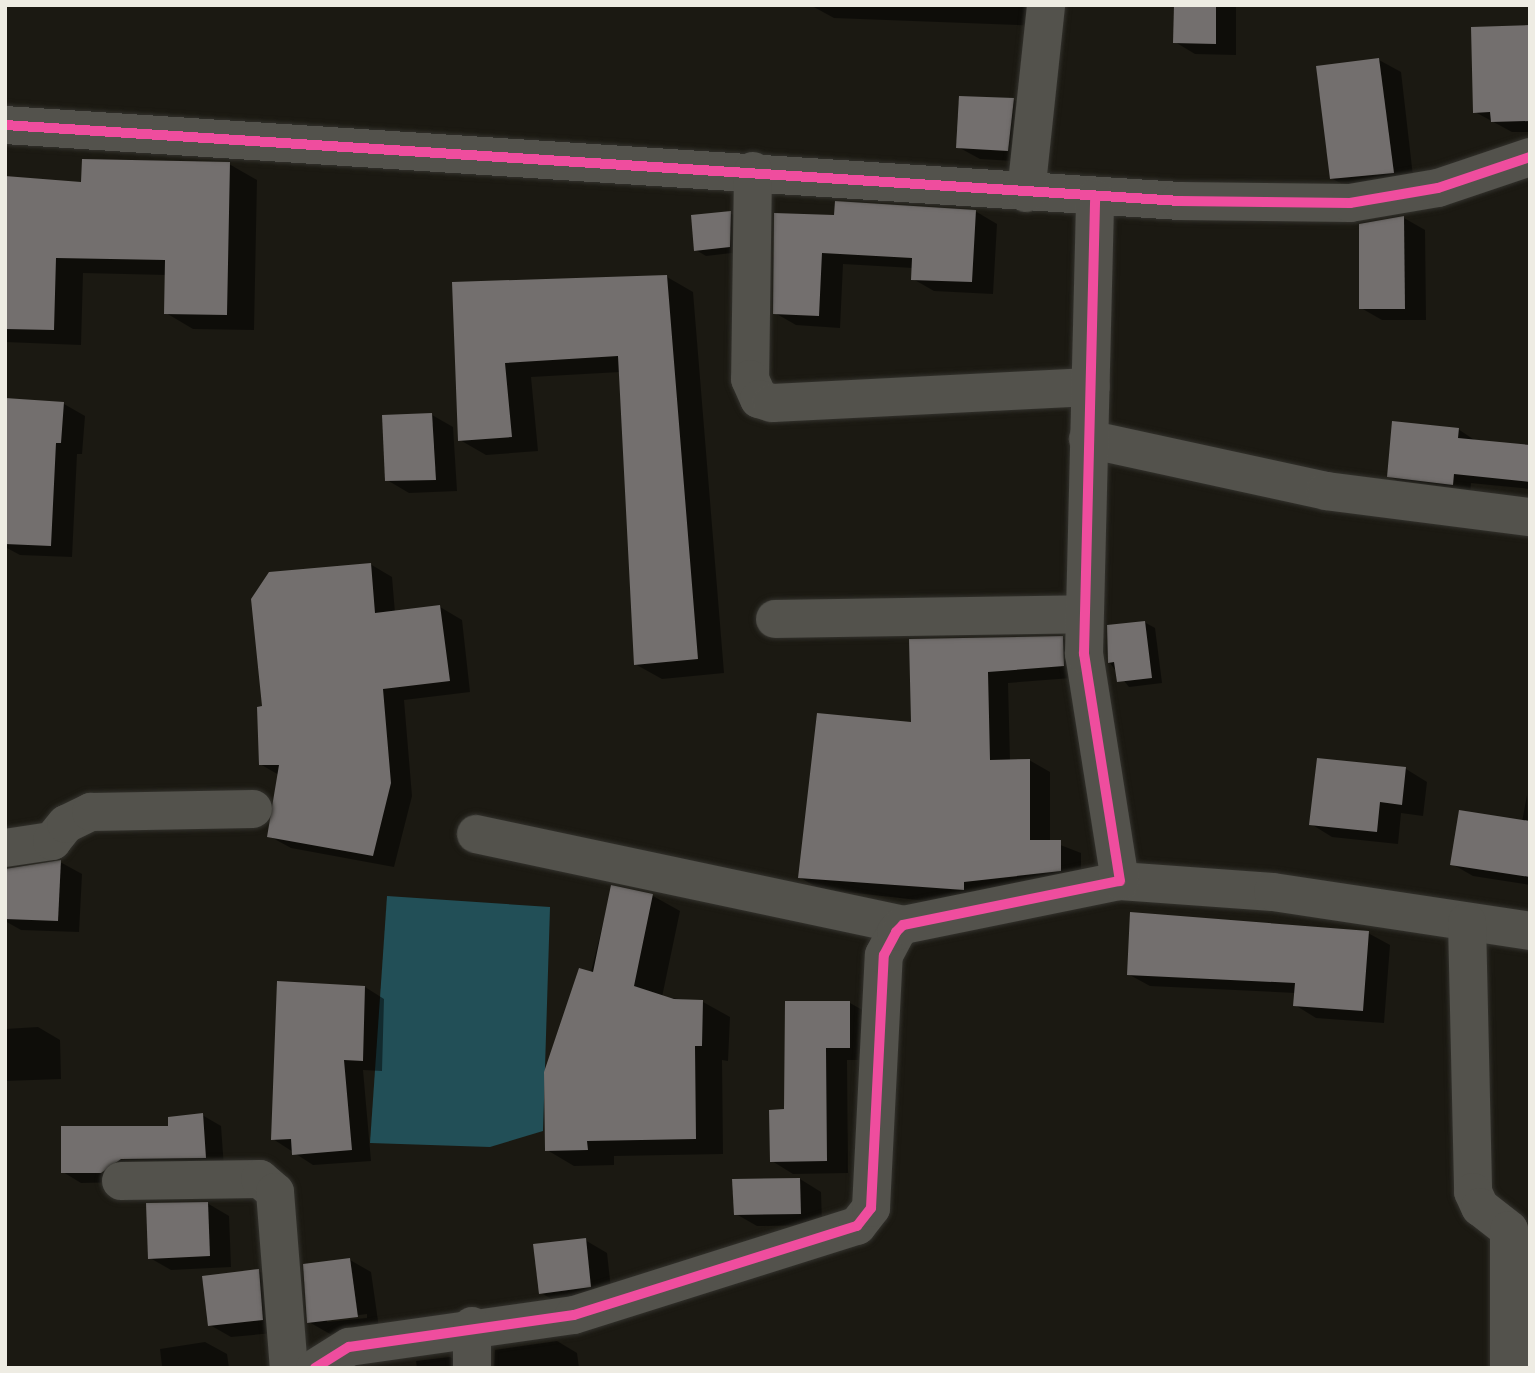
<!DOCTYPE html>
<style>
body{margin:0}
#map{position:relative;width:1535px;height:1373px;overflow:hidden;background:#1b1912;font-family:"Varela Round",sans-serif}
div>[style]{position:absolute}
.water>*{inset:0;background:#224f57}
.shadow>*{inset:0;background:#0007}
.building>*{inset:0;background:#736f6e}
.roads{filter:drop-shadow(0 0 2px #33322d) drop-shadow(0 0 2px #33322d)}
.minor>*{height:38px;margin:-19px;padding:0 19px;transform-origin:19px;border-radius:19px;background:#53524c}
.cycleway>*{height:10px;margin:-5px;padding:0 5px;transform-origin:5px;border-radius:5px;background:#ef4d9e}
span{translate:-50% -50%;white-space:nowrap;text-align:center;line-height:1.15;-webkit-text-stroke:7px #070603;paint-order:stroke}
.frame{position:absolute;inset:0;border:7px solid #eeece3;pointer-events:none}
</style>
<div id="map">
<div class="water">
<div style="clip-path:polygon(387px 896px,550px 907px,543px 1131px,490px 1147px,370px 1143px)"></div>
</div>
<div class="shadow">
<div style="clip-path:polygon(1045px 5px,1044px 26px,834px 18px,812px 6px)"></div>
<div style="clip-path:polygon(1176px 5px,1236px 5px,1236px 55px,1195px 54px,1175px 42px)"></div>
<div style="clip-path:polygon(1530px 27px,1530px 132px,1512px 132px,1475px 112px)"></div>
<div style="clip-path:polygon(1379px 60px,1401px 72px,1414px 185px,1353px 190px,1331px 178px)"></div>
<div style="clip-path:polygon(1014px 100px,1035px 112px,1030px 162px,980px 159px,958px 147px)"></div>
<div style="clip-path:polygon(229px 164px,257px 180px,254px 330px,193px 329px,166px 313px,167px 275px,83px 273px,81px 345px,5px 342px,5px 178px,83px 184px)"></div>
<div style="clip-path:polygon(975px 211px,997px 224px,993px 294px,934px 291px,913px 279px,913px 268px,843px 264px,840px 328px,796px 325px,775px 313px,836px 217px)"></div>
<div style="clip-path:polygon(730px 213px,740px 219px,740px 252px,706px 256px,696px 250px)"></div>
<div style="clip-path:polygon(1404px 218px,1425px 230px,1426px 320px,1382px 320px,1361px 308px)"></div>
<div style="clip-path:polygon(667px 277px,693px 292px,724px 673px,662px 679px,635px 664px,620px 372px,531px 377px,538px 451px,486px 455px,460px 440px,454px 284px)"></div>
<div style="clip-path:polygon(5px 399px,64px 404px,85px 416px,82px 454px,77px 454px,72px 557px,20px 555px,5px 547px)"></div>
<div style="clip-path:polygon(432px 415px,453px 427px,457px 491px,409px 493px,387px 480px)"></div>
<div style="clip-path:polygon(1458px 429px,1476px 441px,1530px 447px,1530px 489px,1471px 483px,1470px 494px,1406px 486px,1389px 476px)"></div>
<div style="clip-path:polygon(370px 564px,392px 577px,395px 613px,440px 607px,462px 620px,470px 692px,404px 700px,412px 796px,394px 867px,291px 848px,269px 836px,279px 775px,260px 764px,264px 708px)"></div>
<div style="clip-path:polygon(1144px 622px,1155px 628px,1162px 683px,1129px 687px,1109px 662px)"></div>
<div style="clip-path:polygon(1062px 638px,1083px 650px,1084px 677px,1008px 683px,1010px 761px,1029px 760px,1050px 772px,1050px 841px,1081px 853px,1081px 882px,935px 902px,820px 889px,799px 877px,913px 724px,911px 640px)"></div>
<div style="clip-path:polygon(1406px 769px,1427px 782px,1423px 816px,1401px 813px,1398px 844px,1332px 837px,1311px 824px)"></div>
<div style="clip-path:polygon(1527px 795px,1530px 885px,1473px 876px,1452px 864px,1522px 822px)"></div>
<div style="clip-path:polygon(60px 862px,82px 874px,79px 932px,21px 930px,5px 921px,5px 870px)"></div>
<div style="clip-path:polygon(612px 887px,653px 896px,680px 911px,662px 997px,703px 1002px,730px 1017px,728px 1061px,722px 1060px,723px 1154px,614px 1156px,614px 1165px,574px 1166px,547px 1150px)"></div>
<div style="clip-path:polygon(1368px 933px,1390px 945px,1384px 1023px,1316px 1018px,1295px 1005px,1296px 993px,1150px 986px,1128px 974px)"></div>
<div style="clip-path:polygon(365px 987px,384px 999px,382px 1071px,363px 1070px,371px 1161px,313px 1165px,273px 1139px)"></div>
<div style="clip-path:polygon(850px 1003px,871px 1015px,871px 1060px,847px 1060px,848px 1173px,793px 1174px,772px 1161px,785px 1111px)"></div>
<div style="clip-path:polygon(38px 1027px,60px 1040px,61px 1079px,5px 1081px,5px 1029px)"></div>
<div style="clip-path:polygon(202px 1115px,221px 1126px,224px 1168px,121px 1182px,81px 1183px,63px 1172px)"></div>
<div style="clip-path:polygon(800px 1179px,821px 1192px,822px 1225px,757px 1226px,736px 1214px)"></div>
<div style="clip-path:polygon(207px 1203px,229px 1216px,231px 1267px,171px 1270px,150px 1258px)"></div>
<div style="clip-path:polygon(585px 1240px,607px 1253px,612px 1298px,562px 1305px,541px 1293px)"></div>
<div style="clip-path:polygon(evenodd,350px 1260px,371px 1272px,379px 1328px,330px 1334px,309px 1322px,350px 1260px,367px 1314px,367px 1318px,327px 1322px,327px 1319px,367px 1314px)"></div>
<div style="clip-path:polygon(259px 1271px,280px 1284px,284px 1332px,231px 1337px,210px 1325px)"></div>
<div style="clip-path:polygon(557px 1341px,577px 1353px,579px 1368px,494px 1368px,495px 1350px)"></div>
<div style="clip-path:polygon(205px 1342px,227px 1354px,229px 1368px,151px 1368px,162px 1366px,160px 1349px)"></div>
<div style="clip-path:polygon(450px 1357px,469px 1368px,417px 1368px,416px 1361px)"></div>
</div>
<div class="building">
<div style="clip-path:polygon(1174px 5px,1216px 5px,1216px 44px,1173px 43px)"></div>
<div style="clip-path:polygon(1530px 25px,1530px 121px,1491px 122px,1490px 112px,1473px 113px,1471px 27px)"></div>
<div style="clip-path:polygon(1379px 58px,1394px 173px,1330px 179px,1316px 66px)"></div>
<div style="clip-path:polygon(959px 96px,1014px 98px,1008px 151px,956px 148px)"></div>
<div style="clip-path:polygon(82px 159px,230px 162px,227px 315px,164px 314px,165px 260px,56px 258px,54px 330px,5px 329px,5px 176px,81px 182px)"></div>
<div style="clip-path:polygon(835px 201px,976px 210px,972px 282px,911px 280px,912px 258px,822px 253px,819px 316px,773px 314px,774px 213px,834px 215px)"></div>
<div style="clip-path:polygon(731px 211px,730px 247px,694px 251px,691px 215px)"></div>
<div style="clip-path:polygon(1404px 216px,1405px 309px,1359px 309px,1359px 224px)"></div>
<div style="clip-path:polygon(667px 275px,698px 659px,634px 665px,618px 356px,505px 363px,512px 437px,458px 441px,452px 282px)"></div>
<div style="clip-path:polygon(5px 398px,64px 402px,61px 443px,56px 443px,51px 546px,5px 544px)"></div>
<div style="clip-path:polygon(432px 413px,436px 480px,385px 481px,382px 415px)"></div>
<div style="clip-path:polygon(1392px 421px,1459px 428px,1458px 438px,1530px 445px,1530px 482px,1454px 474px,1453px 485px,1387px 477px)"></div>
<div style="clip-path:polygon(371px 563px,375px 613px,440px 605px,450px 681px,383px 689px,391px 783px,373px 856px,267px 837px,279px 765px,259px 765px,257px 707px,262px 706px,251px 599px,269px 572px)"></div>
<div style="clip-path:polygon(1145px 621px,1152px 678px,1117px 682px,1114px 662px,1108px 663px,1107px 625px)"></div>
<div style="clip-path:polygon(1063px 636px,1064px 666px,988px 672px,990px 760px,1030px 759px,1030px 840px,1061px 840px,1061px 871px,964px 882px,964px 890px,798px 878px,817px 713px,911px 722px,909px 639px)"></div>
<div style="clip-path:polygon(1317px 758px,1406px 767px,1402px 805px,1380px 802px,1377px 832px,1309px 825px)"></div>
<div style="clip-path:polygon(1459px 810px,1530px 821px,1530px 877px,1450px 865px)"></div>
<div style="clip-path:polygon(61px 860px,58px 921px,5px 919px,5px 869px)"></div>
<div style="clip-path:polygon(611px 885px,653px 894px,634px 986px,674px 999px,703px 1000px,702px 1046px,695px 1046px,696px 1139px,587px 1141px,588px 1150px,545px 1151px,544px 1072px,579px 968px,593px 972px)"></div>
<div style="clip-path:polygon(1130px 912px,1369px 931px,1363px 1011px,1293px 1006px,1295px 983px,1127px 975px)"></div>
<div style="clip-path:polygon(277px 981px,365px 986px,363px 1061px,344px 1060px,352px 1150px,292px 1155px,291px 1139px,271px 1140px)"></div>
<div style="clip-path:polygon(785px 1001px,850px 1001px,850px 1048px,826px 1048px,827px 1161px,770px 1162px,769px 1110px,784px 1109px)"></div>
<div style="clip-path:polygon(203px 1113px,206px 1158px,121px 1159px,101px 1173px,61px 1173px,61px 1126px,168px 1126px,168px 1117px)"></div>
<div style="clip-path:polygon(800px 1178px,801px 1214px,734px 1215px,732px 1179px)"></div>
<div style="clip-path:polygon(208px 1202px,210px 1256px,148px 1259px,146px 1203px)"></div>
<div style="clip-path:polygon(586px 1238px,591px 1287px,539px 1294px,533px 1244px)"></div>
<div style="clip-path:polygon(350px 1258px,358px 1317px,307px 1323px,303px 1264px)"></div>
<div style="clip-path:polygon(259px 1269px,263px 1320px,208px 1326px,202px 1276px)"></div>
</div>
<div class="roads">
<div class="minor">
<div style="left:5px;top:125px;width:1177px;rotate:3.7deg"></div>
<div style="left:1180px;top:201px;width:170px;rotate:0.7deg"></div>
<div style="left:1350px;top:203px;width:89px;rotate:-9.7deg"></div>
<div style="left:1438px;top:188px;width:97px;rotate:-18.6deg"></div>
<div style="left:753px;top:171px;width:208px;rotate:90.8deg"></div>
<div style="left:750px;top:379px;width:22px;rotate:66deg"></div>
<div style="left:759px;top:399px;width:14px;rotate:17deg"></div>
<div style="left:772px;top:403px;width:319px;rotate:-2.9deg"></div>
<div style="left:1026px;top:193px;width:189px;rotate:-83.9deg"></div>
<div style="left:1088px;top:439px;width:244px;rotate:12.3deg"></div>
<div style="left:1326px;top:491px;width:206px;rotate:7.3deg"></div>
<div style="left:775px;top:619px;width:307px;rotate:-0.9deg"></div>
<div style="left:476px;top:834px;width:437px;rotate:12deg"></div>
<div style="left:5px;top:848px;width:48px;rotate:-8.5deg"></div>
<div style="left:52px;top:841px;width:22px;rotate:-51deg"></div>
<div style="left:66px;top:824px;width:28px;rotate:-26deg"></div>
<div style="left:91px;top:812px;width:162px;rotate:-1.1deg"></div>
<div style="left:1120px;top:881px;width:153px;rotate:4.1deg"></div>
<div style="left:1273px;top:892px;width:260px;rotate:8.6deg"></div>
<div style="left:1467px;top:922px;width:270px;rotate:88.7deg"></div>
<div style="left:1473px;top:1192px;width:17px;rotate:65deg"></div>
<div style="left:1480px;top:1207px;width:37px;rotate:38deg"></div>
<div style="left:1509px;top:1230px;width:138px;rotate:90deg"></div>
<div style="left:121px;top:1181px;width:139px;rotate:-0.8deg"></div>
<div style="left:260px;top:1179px;width:20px;rotate:41deg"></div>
<div style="left:275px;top:1192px;width:177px;rotate:85.5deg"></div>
<div style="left:315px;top:1368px;width:40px;rotate:-32deg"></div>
<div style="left:349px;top:1347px;width:227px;rotate:-8.1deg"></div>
<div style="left:574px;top:1315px;width:297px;rotate:-17.5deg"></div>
<div style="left:857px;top:1226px;width:23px;rotate:-52deg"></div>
<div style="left:871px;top:1208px;width:253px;rotate:-87.1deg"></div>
<div style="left:884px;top:955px;width:26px;rotate:-62deg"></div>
<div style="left:896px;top:932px;width:10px;rotate:-45deg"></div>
<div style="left:903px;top:925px;width:221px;rotate:-11.5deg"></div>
<div style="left:1120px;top:881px;width:230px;rotate:-99deg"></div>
<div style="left:1084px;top:654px;width:456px;rotate:-88.6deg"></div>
<div style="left:472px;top:1368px;width:42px;rotate:-90deg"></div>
</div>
</div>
<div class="cycleway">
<div style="left:5px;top:125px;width:1177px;rotate:3.7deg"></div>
<div style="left:1180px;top:201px;width:170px;rotate:0.7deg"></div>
<div style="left:1350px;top:203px;width:89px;rotate:-9.7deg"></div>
<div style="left:1438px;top:188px;width:97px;rotate:-18.6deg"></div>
<div style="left:315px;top:1368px;width:40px;rotate:-32deg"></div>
<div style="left:349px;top:1347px;width:227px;rotate:-8.1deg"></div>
<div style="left:574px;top:1315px;width:297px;rotate:-17.5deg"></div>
<div style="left:857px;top:1226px;width:23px;rotate:-52deg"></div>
<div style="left:871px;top:1208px;width:253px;rotate:-87.1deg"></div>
<div style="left:884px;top:955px;width:26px;rotate:-62deg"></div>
<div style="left:896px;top:932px;width:10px;rotate:-45deg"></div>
<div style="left:903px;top:925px;width:221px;rotate:-11.5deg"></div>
<div style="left:1120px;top:881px;width:230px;rotate:-99deg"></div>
<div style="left:1084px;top:654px;width:456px;rotate:-88.6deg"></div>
</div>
<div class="frame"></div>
</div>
